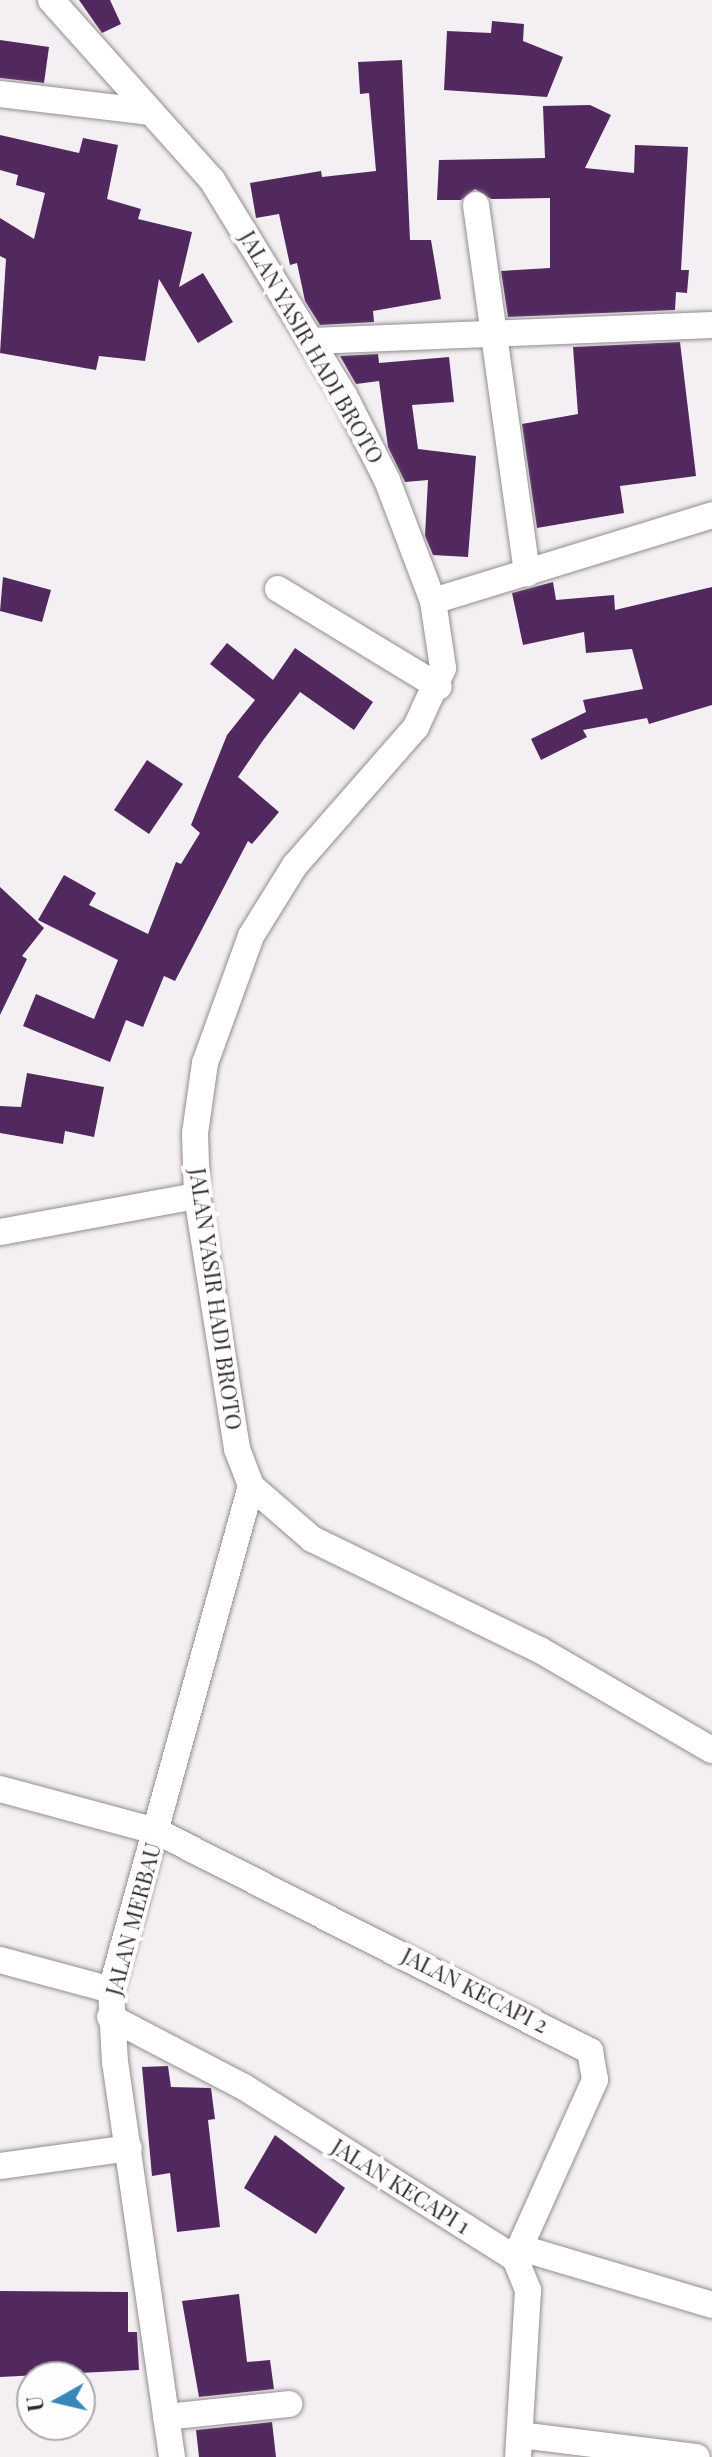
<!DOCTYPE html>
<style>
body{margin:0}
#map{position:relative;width:712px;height:2457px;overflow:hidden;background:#f4eff2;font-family:"Playfair Display",serif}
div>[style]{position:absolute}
.building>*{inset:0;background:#52295f}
.roads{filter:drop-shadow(0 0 2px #928d90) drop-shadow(0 0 2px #928d90)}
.minor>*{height:26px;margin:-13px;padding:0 13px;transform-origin:13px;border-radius:13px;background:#fff}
span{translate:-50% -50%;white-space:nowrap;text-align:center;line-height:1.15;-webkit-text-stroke:8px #fffdfe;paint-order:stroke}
.street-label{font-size:22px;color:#302e2f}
.north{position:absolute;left:16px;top:2361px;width:80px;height:80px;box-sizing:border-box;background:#fffdfe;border:2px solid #acaaab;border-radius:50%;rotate:262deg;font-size:22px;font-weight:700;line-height:32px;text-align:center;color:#302e2f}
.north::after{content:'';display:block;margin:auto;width:28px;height:36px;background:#3986b9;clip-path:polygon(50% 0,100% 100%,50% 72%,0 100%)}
</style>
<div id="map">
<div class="building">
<div style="clip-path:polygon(79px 0,110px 0,121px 24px,102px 33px)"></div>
<div style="clip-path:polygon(492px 21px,524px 24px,523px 41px,563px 57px,547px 97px,444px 90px,447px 31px,491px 33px)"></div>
<div style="clip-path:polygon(0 40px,49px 47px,44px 83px,0 78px)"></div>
<div style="clip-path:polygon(402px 60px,410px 240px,431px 240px,441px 299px,373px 311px,374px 322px,320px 325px,305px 301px,297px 263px,290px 265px,279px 214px,256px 218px,250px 183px,321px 171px,322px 177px,376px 171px,369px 93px,360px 94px,358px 62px)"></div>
<div style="clip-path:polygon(590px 105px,611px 115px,585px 168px,634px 173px,635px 145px,688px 147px,681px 270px,689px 270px,687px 293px,676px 292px,675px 310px,508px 317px,501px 271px,550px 268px,550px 198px,491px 199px,475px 189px,461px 200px,437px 200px,439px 160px,545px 158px,543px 106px)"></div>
<div style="clip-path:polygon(0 135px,79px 153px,83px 138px,118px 145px,107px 199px,141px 209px,138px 219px,192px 232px,179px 287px,203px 273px,233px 322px,198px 343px,159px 279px,145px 361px,99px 356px,96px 370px,0 353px,6px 259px,0 256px,0 218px,34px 239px,45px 193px,16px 185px,18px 175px,0 170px)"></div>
<div style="clip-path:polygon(680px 342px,696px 476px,620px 486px,624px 513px,537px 528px,522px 424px,578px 414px,573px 347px)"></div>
<div style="clip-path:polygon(378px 354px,379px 363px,449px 357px,454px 402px,412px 405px,418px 449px,476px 456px,468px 557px,433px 555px,425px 536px,428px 480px,405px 482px,388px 447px,379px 381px,356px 384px,340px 356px)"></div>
<div style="clip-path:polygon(3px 577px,51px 590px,42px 622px,0 611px)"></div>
<div style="clip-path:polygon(553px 582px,556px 600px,614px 595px,615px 610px,712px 587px,712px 705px,649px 724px,647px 718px,583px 730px,587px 737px,541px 760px,531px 739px,586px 712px,583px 700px,643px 689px,632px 649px,586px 653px,584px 632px,523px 645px,512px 593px)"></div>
<div style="clip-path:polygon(227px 643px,273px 680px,295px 648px,373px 702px,354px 730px,300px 692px,264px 739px,238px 777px,279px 812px,252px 844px,248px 841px,175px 981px,164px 976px,143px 1027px,126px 1020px,110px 1062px,23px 1026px,36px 994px,94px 1019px,118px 960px,38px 920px,64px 875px,96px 893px,89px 905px,148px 934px,176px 862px,181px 864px,200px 833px,191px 825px,227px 735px,255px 700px,210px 664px)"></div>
<div style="clip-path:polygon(147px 760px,183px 784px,149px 834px,114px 810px)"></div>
<div style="clip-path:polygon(0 887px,44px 928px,22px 956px,27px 959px,0 1015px)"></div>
<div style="clip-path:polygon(27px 1073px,104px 1087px,94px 1137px,65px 1131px,63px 1144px,0 1133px,0 1106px,21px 1107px)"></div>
<div style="clip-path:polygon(168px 2066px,171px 2087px,211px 2088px,215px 2119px,208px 2120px,220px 2227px,177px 2232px,170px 2173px,152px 2176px,142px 2067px)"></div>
<div style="clip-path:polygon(275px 2135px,345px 2188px,316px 2234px,244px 2188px)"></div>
<div style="clip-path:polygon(0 2291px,128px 2292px,128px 2332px,137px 2332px,139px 2370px,0 2377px)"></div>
<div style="clip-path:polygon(239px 2294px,247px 2362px,270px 2360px,274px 2389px,199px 2397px,182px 2301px)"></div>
<div style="clip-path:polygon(272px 2422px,276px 2457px,199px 2457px,196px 2430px)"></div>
</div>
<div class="roads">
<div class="minor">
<div style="left:51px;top:0;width:241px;rotate:48.2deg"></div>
<div style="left:212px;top:180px;width:252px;rotate:58.5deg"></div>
<div style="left:344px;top:395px;width:95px;rotate:63.2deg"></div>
<div style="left:387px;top:480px;width:129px;rotate:69.2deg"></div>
<div style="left:433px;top:601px;width:68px;rotate:81.5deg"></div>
<div style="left:443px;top:668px;width:65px;rotate:114.6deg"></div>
<div style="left:416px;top:727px;width:184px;rotate:131.2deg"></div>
<div style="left:295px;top:865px;width:84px;rotate:121.8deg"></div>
<div style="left:251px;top:936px;width:135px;rotate:109.9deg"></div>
<div style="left:205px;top:1063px;width:71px;rotate:98.1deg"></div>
<div style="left:195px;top:1133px;width:63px;rotate:88.2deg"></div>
<div style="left:197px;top:1196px;width:256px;rotate:81deg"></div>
<div style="left:237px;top:1449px;width:40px;rotate:69deg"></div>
<div style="left:251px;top:1486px;width:81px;rotate:41deg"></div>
<div style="left:312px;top:1539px;width:254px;rotate:26deg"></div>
<div style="left:540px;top:1650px;width:199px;rotate:30.2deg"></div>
<div style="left:0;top:94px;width:152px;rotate:6.8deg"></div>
<div style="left:476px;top:205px;width:372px;rotate:82.1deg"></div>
<div style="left:312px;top:341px;width:400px;rotate:-2.3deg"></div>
<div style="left:278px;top:589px;width:188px;rotate:31.3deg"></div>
<div style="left:433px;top:601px;width:292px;rotate:-17.1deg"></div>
<div style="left:0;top:1232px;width:200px;rotate:-10.4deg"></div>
<div style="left:0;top:1789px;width:162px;rotate:15.1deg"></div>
<div style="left:156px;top:1831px;width:487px;rotate:26.9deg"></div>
<div style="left:590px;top:2051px;width:29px;rotate:80deg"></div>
<div style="left:595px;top:2080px;width:195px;rotate:114.2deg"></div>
<div style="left:0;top:1960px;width:115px;rotate:15.1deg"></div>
<div style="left:110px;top:2017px;width:151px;rotate:27.6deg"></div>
<div style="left:244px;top:2087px;width:320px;rotate:32.3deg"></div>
<div style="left:515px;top:2258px;width:35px;rotate:68deg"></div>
<div style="left:528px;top:2290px;width:167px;rotate:93.4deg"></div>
<div style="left:0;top:2166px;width:130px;rotate:-7.9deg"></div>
<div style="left:521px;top:2248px;width:199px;rotate:16.6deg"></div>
<div style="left:166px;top:2417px;width:124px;rotate:-6deg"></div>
<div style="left:520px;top:2435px;width:178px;rotate:7.1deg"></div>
<div style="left:172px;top:2457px;width:398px;rotate:-98.2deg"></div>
<div style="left:115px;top:2063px;width:73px;rotate:-93.1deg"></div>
<div style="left:111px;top:1990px;width:523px;rotate:-74.48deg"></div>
</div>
</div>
<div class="street-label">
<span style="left:312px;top:347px;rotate:60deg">JALAN YASIR HADI BROTO</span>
<span style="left:216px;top:1299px;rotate:82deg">JALAN YASIR HADI BROTO</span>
<span style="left:133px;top:1919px;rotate:-75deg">JALAN MERBAU</span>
<span style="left:475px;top:1990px;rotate:27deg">JALAN KECAPI 2</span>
<span style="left:401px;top:2186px;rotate:32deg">JALAN KECAPI 1</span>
</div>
<div class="north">U</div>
</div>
